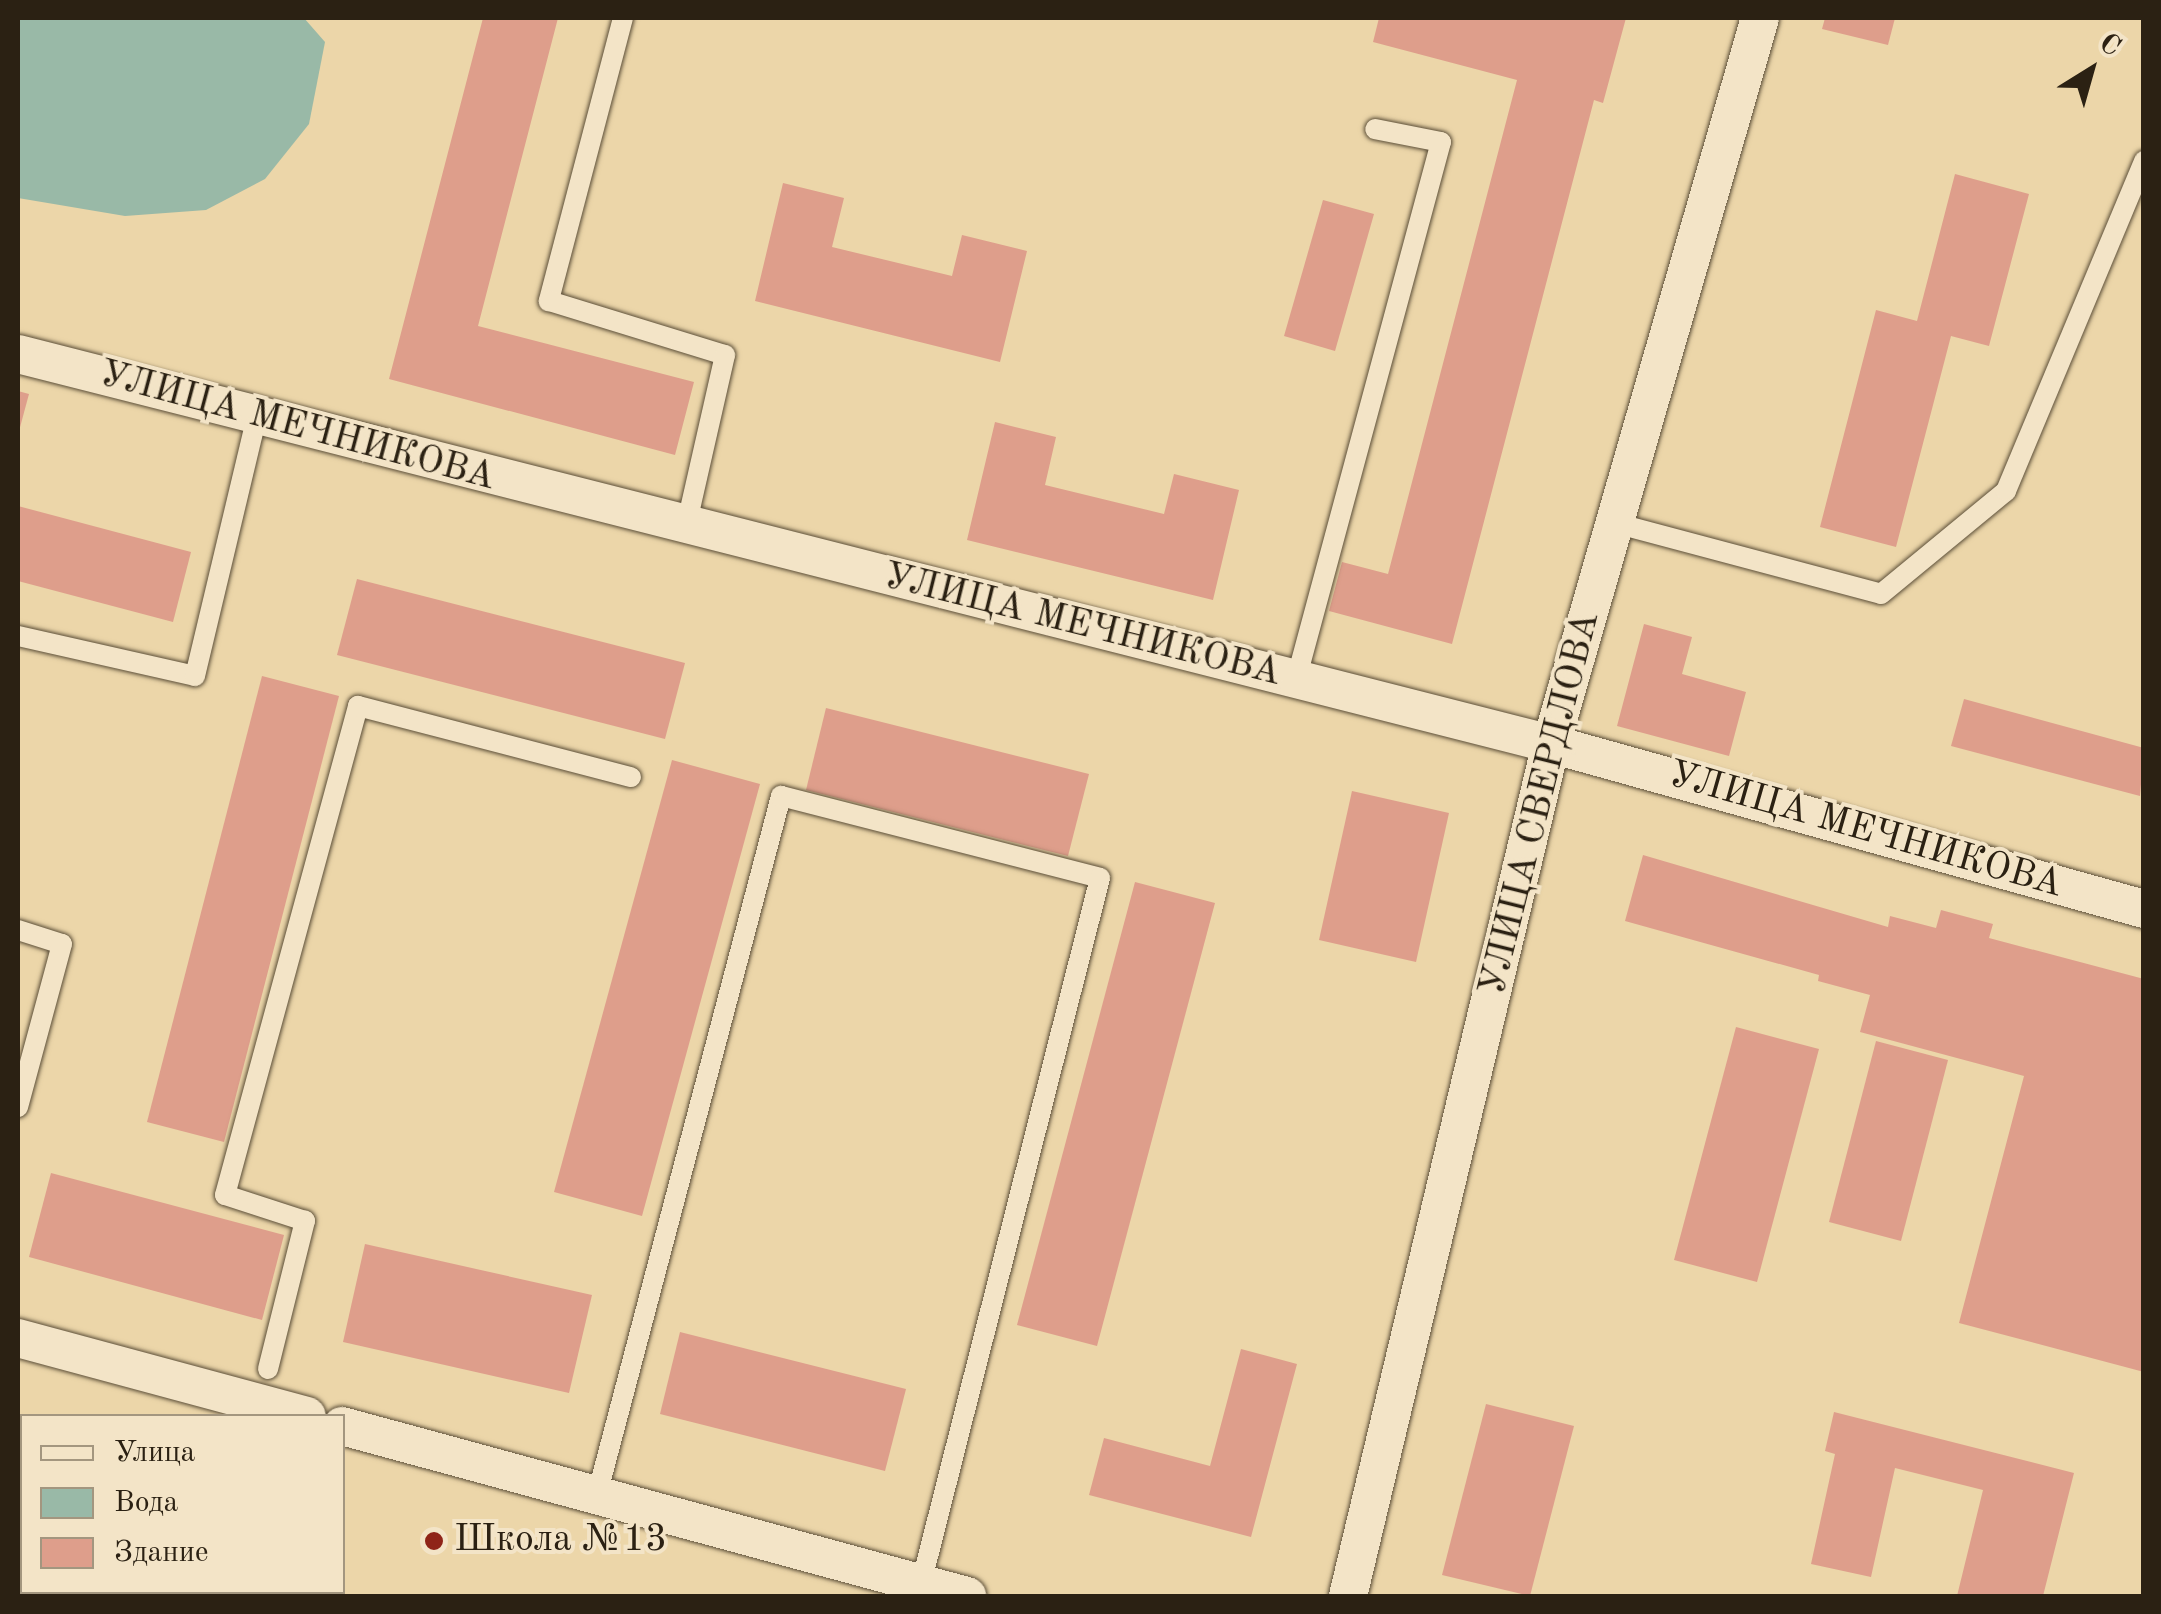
<!DOCTYPE html>
<meta charset="utf-8">
<style>
body{margin:0}
#map{position:relative;width:2161px;height:1614px;overflow:hidden;background:#ecd6a9;font-family:"Old Standard TT",serif}
div>[style]{position:absolute}
.water>*{inset:0;background:#99b9a7}
.building>*{inset:0;background:#de9e8b}
.roads{filter:drop-shadow(0 0 2px #5b4e38) drop-shadow(0 0 2px #5b4e38)}
.service>*{height:20px;margin:-10px;padding:0 10px;transform-origin:10px;border-radius:10px;background:#f3e4c7}
.minor>*{height:38px;margin:-19px;padding:0 19px;transform-origin:19px;border-radius:19px;background:#f3e4c7}
.dots>*{width:28px;height:28px;translate:-50% -50%;box-sizing:border-box;border:5px solid #f3e4c7;border-radius:50%}
span{translate:-50% -50%;white-space:nowrap;text-align:center;line-height:1.15;-webkit-text-stroke:8px #f3e4c7;paint-order:stroke}
.street-label{font-size:38px;color:#2b2113}
.poi-label{font-size:38px;color:#2b2113}
.left{translate:0 -50%;text-align:left}
.frame{position:absolute;inset:0;border:20px solid #2b2113;pointer-events:none}
.legend{position:absolute;left:20px;top:1414px;width:325px;height:180px;box-sizing:border-box;background:#f3e4c7;border:2px solid #a3967f;margin:0;padding:12px 18px;list-style:none;font-size:30px;color:#2b2113}
.legend li{display:flex;align-items:center;gap:20px;height:50px}
.legend b{width:50px;border:2px solid #a3967f}
.north{position:absolute;left:2041px;top:20px;width:100px;height:100px;-webkit-text-stroke:8px #f3e4c7;paint-order:stroke;rotate:37deg;font-size:28px;font-weight:700;line-height:40px;text-align:center;color:#2b2113}
.north::after{content:'';display:block;margin:auto;width:35px;height:45px;background:#2b2113;clip-path:polygon(50% 0,100% 100%,50% 72%,0 100%)}
</style>
<div id="map">
<div class="water">
<div style="clip-path:polygon(18px 18px,304px 18px,325px 42px,309px 124px,265px 179px,206px 210px,125px 216px,18px 198px)"></div>
</div>
<div class="building">
<div style="clip-path:polygon(483px 18px,558px 18px,478px 326px,694px 382px,675px 455px,389px 379px)"></div>
<div style="clip-path:polygon(1379px 18px,1626px 18px,1603px 103px,1594px 100px,1452px 644px,1329px 611px,1342px 562px,1388px 574px,1517px 80px,1373px 42px)"></div>
<div style="clip-path:polygon(1825px 18px,1895px 18px,1888px 45px,1822px 29px)"></div>
<div style="clip-path:polygon(1955px 174px,2029px 194px,1989px 346px,1951px 336px,1896px 547px,1820px 527px,1876px 310px,1917px 321px)"></div>
<div style="clip-path:polygon(783px 183px,844px 198px,832px 247px,952px 276px,962px 235px,1027px 251px,1000px 362px,755px 301px)"></div>
<div style="clip-path:polygon(1323px 200px,1374px 214px,1335px 351px,1284px 336px)"></div>
<div style="clip-path:polygon(18px 391px,29px 394px,19px 431px,18px 431px)"></div>
<div style="clip-path:polygon(995px 422px,1056px 437px,1045px 485px,1164px 514px,1174px 474px,1239px 490px,1213px 600px,967px 540px)"></div>
<div style="clip-path:polygon(18px 506px,191px 552px,173px 622px,18px 581px)"></div>
<div style="clip-path:polygon(357px 579px,685px 663px,665px 739px,337px 655px)"></div>
<div style="clip-path:polygon(1644px 624px,1692px 637px,1682px 674px,1746px 692px,1729px 756px,1617px 726px)"></div>
<div style="clip-path:polygon(262px 676px,339px 696px,224px 1142px,147px 1122px)"></div>
<div style="clip-path:polygon(1964px 699px,2144px 748px,2140px 796px,1951px 746px)"></div>
<div style="clip-path:polygon(826px 708px,1089px 774px,1068px 856px,806px 790px)"></div>
<div style="clip-path:polygon(672px 760px,760px 784px,642px 1216px,554px 1192px)"></div>
<div style="clip-path:polygon(1352px 791px,1449px 813px,1416px 962px,1319px 940px)"></div>
<div style="clip-path:polygon(1643px 855px,1888px 927px,1890px 916px,1936px 928px,1941px 910px,1993px 924px,1989px 938px,2144px 979px,2144px 1372px,1959px 1323px,2024px 1076px,1860px 1032px,1870px 995px,1818px 981px,1819px 975px,1625px 921px)"></div>
<div style="clip-path:polygon(1135px 882px,1215px 903px,1097px 1346px,1017px 1325px)"></div>
<div style="clip-path:polygon(1736px 1027px,1819px 1049px,1757px 1282px,1674px 1260px)"></div>
<div style="clip-path:polygon(1876px 1041px,1948px 1060px,1901px 1241px,1829px 1222px)"></div>
<div style="clip-path:polygon(51px 1173px,284px 1235px,262px 1320px,29px 1257px)"></div>
<div style="clip-path:polygon(365px 1244px,592px 1295px,569px 1393px,343px 1342px)"></div>
<div style="clip-path:polygon(680px 1332px,906px 1389px,885px 1471px,660px 1414px)"></div>
<div style="clip-path:polygon(1241px 1349px,1297px 1364px,1251px 1537px,1089px 1495px,1104px 1438px,1210px 1466px)"></div>
<div style="clip-path:polygon(1486px 1404px,1574px 1426px,1530px 1596px,1442px 1575px)"></div>
<div style="clip-path:polygon(1834px 1412px,2074px 1473px,2043px 1596px,1957px 1596px,1983px 1490px,1895px 1468px,1871px 1577px,1811px 1564px,1835px 1454px,1825px 1451px)"></div>
</div>
<div class="roads">
<div class="service">
<div style="left:623px;top:18px;width:293px;rotate:104.7deg"></div>
<div style="left:549px;top:301px;width:184px;rotate:17.1deg"></div>
<div style="left:725px;top:355px;width:176px;rotate:102.8deg"></div>
<div style="left:1615px;top:523px;width:275px;rotate:14.9deg"></div>
<div style="left:1881px;top:594px;width:162px;rotate:-39.5deg"></div>
<div style="left:2006px;top:491px;width:358px;rotate:-67.3deg"></div>
<div style="left:18px;top:636px;width:181px;rotate:12.7deg"></div>
<div style="left:195px;top:676px;width:264px;rotate:-76.6deg"></div>
<div style="left:1296px;top:680px;width:557px;rotate:-74.92deg"></div>
<div style="left:1441px;top:142px;width:67px;rotate:-168.9deg"></div>
<div style="left:18px;top:930px;width:46px;rotate:17.7deg"></div>
<div style="left:62px;top:944px;width:169px;rotate:105.1deg"></div>
<div style="left:268px;top:1369px;width:153px;rotate:-76deg"></div>
<div style="left:305px;top:1221px;width:84px;rotate:-162deg"></div>
<div style="left:225px;top:1195px;width:507px;rotate:-74.78deg"></div>
<div style="left:358px;top:706px;width:282px;rotate:14.6deg"></div>
<div style="left:597px;top:1495px;width:723px;rotate:-75.25deg"></div>
<div style="left:781px;top:796px;width:329px;rotate:14.4deg"></div>
<div style="left:1100px;top:878px;width:728px;rotate:104.23deg"></div>
</div>
<div class="minor">
<div style="left:18px;top:354px;width:1582px;rotate:14.27deg"></div>
<div style="left:1551px;top:744px;width:616px;rotate:15.55deg"></div>
<div style="left:18px;top:1338px;width:299px;rotate:15.1deg"></div>
<div style="left:342px;top:1426px;width:648px;rotate:15.22deg"></div>
<div style="left:1348px;top:1596px;width:876px;rotate:-76.6deg"></div>
<div style="left:1551px;top:744px;width:755px;rotate:-73.94deg"></div>
</div>
</div>
<div class="dots">
<div style="left:434px;top:1541px;background:#8f2418"></div>
</div>
<div class="street-label">
<span style="left:297px;top:427px;rotate:15deg">УЛИЦА МЕЧНИКОВА</span>
<span style="left:1082px;top:626px;rotate:14deg">УЛИЦА МЕЧНИКОВА</span>
<span style="left:1541px;top:804px;rotate:-76deg">УЛИЦА СВЕРДЛОВА</span>
<span style="left:1865px;top:831px;rotate:16deg">УЛИЦА МЕЧНИКОВА</span>
</div>
<div class="poi-label">
<span class="left" style="left:454px;top:1541px">Школа №13</span>
</div>
<div class="frame"></div>
<ul class="legend">
<li><b style="height:12px;background:#f3e4c7"></b>Улица</li>
<li><b style="height:28px;background:#99b9a7"></b>Вода</li>
<li><b style="height:28px;background:#de9e8b"></b>Здание</li>
</ul>
<div class="north">С</div>
</div>
